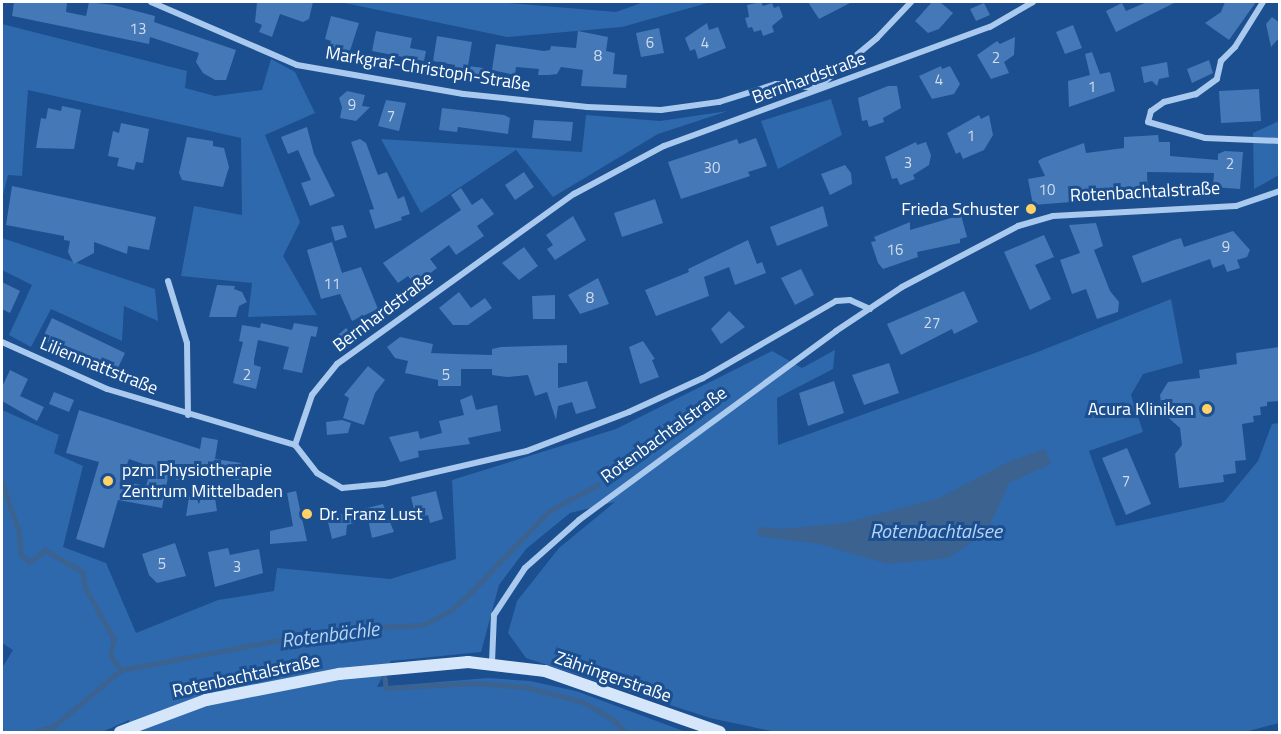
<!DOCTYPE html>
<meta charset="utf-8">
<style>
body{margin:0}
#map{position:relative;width:1281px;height:734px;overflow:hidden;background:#1b4f8f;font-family:"Titillium Web",sans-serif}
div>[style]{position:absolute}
.green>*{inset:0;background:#2e69ad}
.water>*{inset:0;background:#3c6290}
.stream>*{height:4.5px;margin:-2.25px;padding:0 2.25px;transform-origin:2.25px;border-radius:2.25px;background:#3c6290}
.building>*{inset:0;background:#4478b7}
.street>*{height:6px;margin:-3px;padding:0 3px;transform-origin:3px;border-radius:3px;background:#a9c9ee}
.secondary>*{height:12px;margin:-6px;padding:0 6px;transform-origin:6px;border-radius:6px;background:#d6e6fa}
.dots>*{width:16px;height:16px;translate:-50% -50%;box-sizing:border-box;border:3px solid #1b4f8f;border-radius:50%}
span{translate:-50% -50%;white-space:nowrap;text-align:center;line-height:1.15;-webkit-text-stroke:6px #1b4f8f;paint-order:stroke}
.number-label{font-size:15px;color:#d0dded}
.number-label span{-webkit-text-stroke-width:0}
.street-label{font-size:18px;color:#fff}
.poi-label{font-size:18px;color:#fff}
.right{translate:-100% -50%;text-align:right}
.left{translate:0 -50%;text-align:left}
.water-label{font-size:20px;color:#b5d3f5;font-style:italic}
.frame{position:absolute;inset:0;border:3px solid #fff;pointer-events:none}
</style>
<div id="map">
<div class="green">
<div style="clip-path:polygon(340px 2px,495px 2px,616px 12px,644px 2px,711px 2px,622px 27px,507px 37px)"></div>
<div style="clip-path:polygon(2px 24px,187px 71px,185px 88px,215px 96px,262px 90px,271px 59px,295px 72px,315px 113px,265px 135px,300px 222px,283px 256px,317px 315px,248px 317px,252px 283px,181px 276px,194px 206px,242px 215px,241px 138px,28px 90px,22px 176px,8px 175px,2px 199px)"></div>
<div style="clip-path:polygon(831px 99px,842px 135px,778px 169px,761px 121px)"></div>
<div style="clip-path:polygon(728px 111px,658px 134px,553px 197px,516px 150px,421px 213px,381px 139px,582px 152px,586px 115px,660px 121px)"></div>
<div style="clip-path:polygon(1279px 121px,1279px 175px,1254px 189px,1253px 133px)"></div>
<div style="clip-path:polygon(2px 238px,155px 289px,158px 321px,124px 306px,122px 341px,51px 309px,31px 347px,9px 335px,32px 285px,2px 270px)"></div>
<div style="clip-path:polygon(1171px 299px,1183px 363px,1143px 374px,1131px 395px,1143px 432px,1089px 451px,1116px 526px,1224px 502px,1258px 461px,1272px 424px,1279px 423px,1279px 723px,1245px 732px,776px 732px,710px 718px,526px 658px,508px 633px,517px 601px,559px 548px,615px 502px,570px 513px,526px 549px,499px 585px,481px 652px,391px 661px,377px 687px,488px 678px,530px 681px,576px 691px,686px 732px,129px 732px,129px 720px,102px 732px,2px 732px,2px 668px,13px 650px,2px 643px,2px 410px,59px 435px,54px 453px,83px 466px,63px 547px,106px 563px,136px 633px,218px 600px,274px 591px,277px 568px,390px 579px,456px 559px,452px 480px,616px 429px,772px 351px,802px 368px,835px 350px,833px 369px,777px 398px,778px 445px,1035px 353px)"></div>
</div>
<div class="water">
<div style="clip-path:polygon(1045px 449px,1051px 464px,1009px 483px,987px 532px,948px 558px,888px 564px,819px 544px,758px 536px,757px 527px,783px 529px,844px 523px,939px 498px,1008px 462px)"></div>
</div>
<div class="stream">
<div style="left:2px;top:482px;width:52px;rotate:70.9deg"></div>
<div style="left:19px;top:531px;width:24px;rotate:85deg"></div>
<div style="left:21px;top:555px;width:11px;rotate:38deg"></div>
<div style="left:30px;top:562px;width:19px;rotate:-39deg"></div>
<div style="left:45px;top:550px;width:44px;rotate:30.1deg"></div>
<div style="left:83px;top:572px;width:15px;rotate:82deg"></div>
<div style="left:85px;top:587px;width:60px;rotate:60.9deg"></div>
<div style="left:114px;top:639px;width:17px;rotate:100deg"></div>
<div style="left:111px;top:656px;width:17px;rotate:54deg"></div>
<div style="left:385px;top:678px;width:10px;rotate:84deg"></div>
<div style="left:386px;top:688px;width:87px;rotate:-3.3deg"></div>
<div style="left:473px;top:683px;width:53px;rotate:4.3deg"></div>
<div style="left:526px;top:687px;width:59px;rotate:14.7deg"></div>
<div style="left:583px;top:702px;width:36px;rotate:30deg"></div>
<div style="left:614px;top:720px;width:16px;rotate:47deg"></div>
<div style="left:35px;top:732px;width:20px;rotate:-18deg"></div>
<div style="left:54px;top:726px;width:87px;rotate:-39.9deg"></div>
<div style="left:121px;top:670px;width:220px;rotate:-10.7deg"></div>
<div style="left:337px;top:629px;width:86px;rotate:-2.7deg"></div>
<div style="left:423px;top:625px;width:30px;rotate:-27deg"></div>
<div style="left:450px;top:611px;width:30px;rotate:-42deg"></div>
<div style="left:472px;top:591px;width:111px;rotate:-46.1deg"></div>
<div style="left:549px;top:511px;width:55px;rotate:-28.4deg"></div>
</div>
<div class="building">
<div style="clip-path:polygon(14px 2px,67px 3px,66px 12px,86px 16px,89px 2px,113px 5px,155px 16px,154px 22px,236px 50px,226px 80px,215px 80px,203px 73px,196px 62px,199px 53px,150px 37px,149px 44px,12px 16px)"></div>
<div style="clip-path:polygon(257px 2px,313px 2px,309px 19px,303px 22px,280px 14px,272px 37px,259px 32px,262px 25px,255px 22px)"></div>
<div style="clip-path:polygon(761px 2px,763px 6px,772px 3px,774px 8px,779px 6px,783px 17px,772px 26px,774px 32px,763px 36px,761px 30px,754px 32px,752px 27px,748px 28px,745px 18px,749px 17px,747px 5px)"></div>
<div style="clip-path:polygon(808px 2px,852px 2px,819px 19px)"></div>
<div style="clip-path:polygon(932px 2px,940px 2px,953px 13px,939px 29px,928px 33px,915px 21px)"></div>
<div style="clip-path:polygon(1147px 2px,1176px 2px,1116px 32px,1106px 11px,1122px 3px,1126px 11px)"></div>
<div style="clip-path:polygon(1225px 2px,1256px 2px,1229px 40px,1205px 23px,1221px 12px)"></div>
<div style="clip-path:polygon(984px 3px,990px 15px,976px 21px,970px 9px)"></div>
<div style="clip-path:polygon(331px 16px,359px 23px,346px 63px,326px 58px,331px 41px,325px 39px)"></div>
<div style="clip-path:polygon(1272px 17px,1280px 23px,1280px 37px,1271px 47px,1266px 24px)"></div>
<div style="clip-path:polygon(707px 23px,709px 30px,718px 27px,726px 48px,698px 59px,695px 49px,690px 51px,685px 38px)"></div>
<div style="clip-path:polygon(1073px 25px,1082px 48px,1065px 54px,1056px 32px)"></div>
<div style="clip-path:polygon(659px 28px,664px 53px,641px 57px,636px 33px)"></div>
<div style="clip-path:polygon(376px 31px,412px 38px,410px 48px,426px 51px,424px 61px,372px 51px)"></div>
<div style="clip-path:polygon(578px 31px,608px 37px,606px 51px,615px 53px,613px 74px,627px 75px,626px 88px,581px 86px,583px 70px,561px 67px,557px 74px,549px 75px,538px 75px,539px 69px,516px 67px,515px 75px,492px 70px,496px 44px,544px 51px,550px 50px,551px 46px,576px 48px)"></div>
<div style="clip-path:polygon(437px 36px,472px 42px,468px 66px,484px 68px,482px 81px,453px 77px,455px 65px,433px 61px)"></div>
<div style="clip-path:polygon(1015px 37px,1014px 55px,1004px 62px,1009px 73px,991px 79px,977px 55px,997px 41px,1000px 44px)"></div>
<div style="clip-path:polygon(1092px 52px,1100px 74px,1110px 72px,1115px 91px,1069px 107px,1068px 81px,1090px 75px,1085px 54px)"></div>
<div style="clip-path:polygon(1209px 60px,1213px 73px,1192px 83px,1187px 69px)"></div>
<div style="clip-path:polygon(1167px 62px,1169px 77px,1159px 79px,1157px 86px,1152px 81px,1144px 83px,1141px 67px)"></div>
<div style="clip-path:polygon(941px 66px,942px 69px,950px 66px,960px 84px,954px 94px,932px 99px,919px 76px)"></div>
<div style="clip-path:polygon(888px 86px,897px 86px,901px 108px,883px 118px,884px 122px,869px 127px,867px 120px,862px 121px,858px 98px)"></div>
<div style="clip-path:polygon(1259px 89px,1261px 121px,1221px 123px,1219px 91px)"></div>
<div style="clip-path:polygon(347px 91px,365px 95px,362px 106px,370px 107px,356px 121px,340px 118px,342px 107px,339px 98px)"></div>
<div style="clip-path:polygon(386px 100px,406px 103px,399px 131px,378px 126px)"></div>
<div style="clip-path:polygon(62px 106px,81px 110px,74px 149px,36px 148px,41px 118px,46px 119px,48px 108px,61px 111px)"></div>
<div style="clip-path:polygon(442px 108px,504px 115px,510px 118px,508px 134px,458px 127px,457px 132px,439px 130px)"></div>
<div style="clip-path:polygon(979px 115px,981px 119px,989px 115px,993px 135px,984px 150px,963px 159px,960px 152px,956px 154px,947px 133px)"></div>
<div style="clip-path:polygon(534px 120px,573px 122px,571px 141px,532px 138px)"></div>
<div style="clip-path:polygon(121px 123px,149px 129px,143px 163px,136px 162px,134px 170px,117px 166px,119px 158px,108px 156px,113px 131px,119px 133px)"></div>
<div style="clip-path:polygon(307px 127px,314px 154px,335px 196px,310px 206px,301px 183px,311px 180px,302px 159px,298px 150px,288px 154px,281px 137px)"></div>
<div style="clip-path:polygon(1158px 135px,1159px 142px,1170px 142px,1170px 156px,1218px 160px,1218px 154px,1225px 151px,1243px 152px,1240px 189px,1213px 187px,1214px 173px,1147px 172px,1148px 196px,1033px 205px,1028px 179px,1045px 176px,1038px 161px,1043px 158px,1084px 143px,1086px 153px,1124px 148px,1124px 137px)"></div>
<div style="clip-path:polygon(187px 137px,213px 141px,213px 146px,224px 148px,229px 167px,223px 187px,182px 180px,179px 173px)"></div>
<div style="clip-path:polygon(756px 138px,767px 166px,748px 172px,750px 176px,681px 199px,668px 162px,737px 139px,739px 144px)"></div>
<div style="clip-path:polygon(360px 139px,366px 143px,378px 175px,387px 172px,398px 199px,404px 196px,410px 214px,401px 217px,402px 220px,375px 229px,369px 210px,374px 209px,351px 142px)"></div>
<div style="clip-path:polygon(916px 142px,917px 145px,926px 142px,931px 155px,929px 165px,913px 175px,915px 179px,900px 185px,897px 178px,892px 179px,885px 157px)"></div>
<div style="clip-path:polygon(845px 165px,851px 173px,852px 184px,830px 195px,821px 174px)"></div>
<div style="clip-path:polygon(524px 172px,534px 187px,515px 200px,505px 185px)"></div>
<div style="clip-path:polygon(12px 186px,156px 217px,149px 250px,128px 246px,127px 254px,94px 242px,94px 253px,74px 264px,68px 252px,70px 241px,64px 240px,64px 236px,6px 225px)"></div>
<div style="clip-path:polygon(461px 188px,472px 205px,482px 198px,494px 214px,477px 226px,484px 236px,456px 255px,449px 245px,430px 259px,437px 268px,415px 285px,408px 276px,398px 283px,383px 263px,461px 210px,451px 195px)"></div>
<div style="clip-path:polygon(655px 199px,663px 223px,622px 237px,614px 213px)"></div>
<div style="clip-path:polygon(823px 206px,828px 226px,777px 246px,770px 227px)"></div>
<div style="clip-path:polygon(961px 215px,967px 237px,960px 239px,960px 243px,917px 252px,918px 257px,883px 269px,878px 263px,871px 242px,876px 241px,874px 237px,910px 222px,910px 230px)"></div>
<div style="clip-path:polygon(573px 216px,586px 240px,555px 260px,547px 249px,553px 245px,546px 235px)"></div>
<div style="clip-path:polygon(1096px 223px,1103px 246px,1094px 250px,1110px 291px,1119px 302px,1118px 312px,1097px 319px,1086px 289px,1072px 294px,1060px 260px,1080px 253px,1069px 225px)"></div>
<div style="clip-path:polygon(343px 225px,347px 237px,335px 241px,331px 227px)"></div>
<div style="clip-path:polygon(1233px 231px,1250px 250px,1247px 257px,1237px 260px,1240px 268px,1227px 272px,1224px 264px,1213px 268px,1210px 259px,1142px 283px,1132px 256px,1174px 240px,1181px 238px,1184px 247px)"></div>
<div style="clip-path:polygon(1044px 235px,1054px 257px,1035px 265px,1051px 299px,1030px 310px,1004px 252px)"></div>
<div style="clip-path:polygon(748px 240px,757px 264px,762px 262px,766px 273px,735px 285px,729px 267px,704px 277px,709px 296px,656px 316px,645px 290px,689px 272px,688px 269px)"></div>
<div style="clip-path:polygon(332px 242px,342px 273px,361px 267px,378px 309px,352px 321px,340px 294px,321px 299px,307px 250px)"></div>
<div style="clip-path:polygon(524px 247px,538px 266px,519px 280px,502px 263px)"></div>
<div style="clip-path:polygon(801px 269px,814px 295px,795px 305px,781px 278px)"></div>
<div style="clip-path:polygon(598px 278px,609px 304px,580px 314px,568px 295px)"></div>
<div style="clip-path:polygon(2px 282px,20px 291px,10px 313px,2px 309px)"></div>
<div style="clip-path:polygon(217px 285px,235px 286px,234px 289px,242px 292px,247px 302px,239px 306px,236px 317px,209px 317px)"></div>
<div style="clip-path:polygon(964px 291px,978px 322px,954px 334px,952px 329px,901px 355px,887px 324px)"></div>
<div style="clip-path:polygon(459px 292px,471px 308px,485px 298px,492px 308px,468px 325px,453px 325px,439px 308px)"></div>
<div style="clip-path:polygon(555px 295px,555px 319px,533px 319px,532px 296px)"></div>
<div style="clip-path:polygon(729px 311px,745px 327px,721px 344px,711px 329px)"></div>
<div style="clip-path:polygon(52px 318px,125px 353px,116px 372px,63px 346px,47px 342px,43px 337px)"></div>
<div style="clip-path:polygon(261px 323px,292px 330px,294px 323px,318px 327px,316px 337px,311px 336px,302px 373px,283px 369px,289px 347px,258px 340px,254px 360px,254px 365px,261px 367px,256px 389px,233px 383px,243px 342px,239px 341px,242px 325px,260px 328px)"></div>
<div style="clip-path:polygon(346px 328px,355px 337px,345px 345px,337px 336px)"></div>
<div style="clip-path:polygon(400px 337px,433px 344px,431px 353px,455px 354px,492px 355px,492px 349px,501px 347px,567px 345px,567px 363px,558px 363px,558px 388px,587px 381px,596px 408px,576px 414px,572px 402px,558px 406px,556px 420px,547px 392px,535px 396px,528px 375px,507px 377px,492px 375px,492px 369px,461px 369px,461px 386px,438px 386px,438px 380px,405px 373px,408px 361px,395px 358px,387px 347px)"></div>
<div style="clip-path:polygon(643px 341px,655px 359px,652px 360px,659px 377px,640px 384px,629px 347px)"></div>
<div style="clip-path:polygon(1280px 347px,1280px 401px,1267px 402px,1267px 406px,1260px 407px,1261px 415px,1253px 416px,1254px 422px,1242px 424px,1246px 460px,1235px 461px,1236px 473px,1223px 475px,1224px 482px,1179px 488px,1175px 454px,1182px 445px,1180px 428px,1162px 412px,1160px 395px,1168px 382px,1200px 378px,1199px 370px,1237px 364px,1236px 353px)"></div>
<div style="clip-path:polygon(889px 363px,899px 393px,864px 405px,852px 375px)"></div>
<div style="clip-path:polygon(368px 366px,385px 380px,375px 393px,364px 425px,343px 418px,349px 398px,344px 395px)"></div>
<div style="clip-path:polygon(10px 370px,28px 379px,20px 396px,44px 407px,37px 421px,2px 401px,2px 387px)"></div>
<div style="clip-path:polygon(834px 381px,844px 413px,808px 426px,799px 393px)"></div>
<div style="clip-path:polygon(54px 392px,74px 400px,69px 412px,49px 404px)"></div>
<div style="clip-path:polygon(472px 395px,476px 410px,497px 405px,501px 431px,468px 438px,470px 444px,418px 451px,419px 457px,400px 462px,389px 437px,418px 431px,420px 439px,442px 433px,439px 421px,464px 415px,460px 400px)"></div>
<div style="clip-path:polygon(evenodd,79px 410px,200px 449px,202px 437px,218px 440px,215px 459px,241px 463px,239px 480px,180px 472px,178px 480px,168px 477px,162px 508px,118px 500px,104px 548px,76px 539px,99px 462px,66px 453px,79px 410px,129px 459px,152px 467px,146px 486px,121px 481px,129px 459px)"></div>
<div style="clip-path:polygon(342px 420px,351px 423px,348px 433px,327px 435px,326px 422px)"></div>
<div style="clip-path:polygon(1127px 448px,1151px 504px,1126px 515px,1102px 458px)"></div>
<div style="clip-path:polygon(296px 491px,307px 541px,270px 544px,270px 531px,293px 526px,287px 493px)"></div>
<div style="clip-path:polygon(436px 491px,443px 519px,430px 523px,428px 515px,416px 518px,411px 497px)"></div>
<div style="clip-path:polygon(214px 492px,217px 511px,186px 516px,189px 497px)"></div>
<div style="clip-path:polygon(383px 504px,394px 532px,372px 538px,368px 519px,347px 525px,346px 535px,332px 539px,327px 518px)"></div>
<div style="clip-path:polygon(175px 543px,186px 576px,157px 583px,149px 575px,142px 554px)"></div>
<div style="clip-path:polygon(228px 548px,230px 555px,259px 549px,263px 573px,215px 587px,208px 552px)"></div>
</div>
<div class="street">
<div style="left:151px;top:2px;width:159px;rotate:23.3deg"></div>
<div style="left:297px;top:65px;width:169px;rotate:9.9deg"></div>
<div style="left:464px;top:94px;width:124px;rotate:6deg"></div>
<div style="left:587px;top:107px;width:74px;rotate:2.3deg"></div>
<div style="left:661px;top:110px;width:59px;rotate:-7.9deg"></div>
<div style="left:719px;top:102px;width:60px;rotate:-17.5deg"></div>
<div style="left:776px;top:84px;width:41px;rotate:5.6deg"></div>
<div style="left:817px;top:88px;width:78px;rotate:-39.8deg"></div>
<div style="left:877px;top:38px;width:50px;rotate:-46.6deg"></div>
<div style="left:1263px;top:2px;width:53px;rotate:121.9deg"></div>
<div style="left:1235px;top:47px;width:20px;rotate:135deg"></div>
<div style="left:1221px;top:61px;width:18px;rotate:103deg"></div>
<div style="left:1217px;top:79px;width:26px;rotate:144deg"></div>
<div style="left:1196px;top:94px;width:33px;rotate:166deg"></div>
<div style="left:1164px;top:102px;width:16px;rotate:145deg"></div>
<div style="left:1151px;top:111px;width:11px;rotate:105deg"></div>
<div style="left:1148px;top:122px;width:59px;rotate:15.7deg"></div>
<div style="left:1205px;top:138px;width:75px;rotate:2.3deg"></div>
<div style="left:168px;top:281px;width:65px;rotate:73deg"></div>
<div style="left:187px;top:343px;width:72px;rotate:89.2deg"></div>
<div style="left:870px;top:309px;width:22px;rotate:-156deg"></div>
<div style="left:850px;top:300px;width:14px;rotate:176deg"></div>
<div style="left:836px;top:301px;width:154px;rotate:149.9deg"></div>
<div style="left:703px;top:378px;width:81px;rotate:155.3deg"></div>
<div style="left:629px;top:412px;width:109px;rotate:159.1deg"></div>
<div style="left:527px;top:451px;width:147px;rotate:167deg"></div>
<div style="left:384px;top:484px;width:42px;rotate:174.6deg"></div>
<div style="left:342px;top:488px;width:29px;rotate:-149deg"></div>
<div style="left:317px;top:473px;width:36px;rotate:-128deg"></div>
<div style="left:295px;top:445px;width:53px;rotate:-71.2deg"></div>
<div style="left:312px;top:395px;width:40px;rotate:-51deg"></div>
<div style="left:337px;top:364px;width:292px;rotate:-35.7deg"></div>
<div style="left:574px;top:194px;width:102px;rotate:-28.1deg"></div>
<div style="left:664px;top:146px;width:347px;rotate:-20.1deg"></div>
<div style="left:990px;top:27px;width:50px;rotate:-30.2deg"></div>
<div style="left:2px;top:342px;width:115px;rotate:24.1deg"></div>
<div style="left:107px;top:389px;width:196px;rotate:16.6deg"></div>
<div style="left:492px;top:662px;width:47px;rotate:-87.6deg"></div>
<div style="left:494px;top:615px;width:56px;rotate:-56.6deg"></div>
<div style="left:525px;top:568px;width:72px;rotate:-41.6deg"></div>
<div style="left:579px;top:520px;width:319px;rotate:-36.3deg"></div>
<div style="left:836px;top:331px;width:79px;rotate:-33.7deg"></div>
<div style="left:902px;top:287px;width:131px;rotate:-27.7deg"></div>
<div style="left:1018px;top:226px;width:36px;rotate:-16deg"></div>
<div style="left:1053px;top:216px;width:183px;rotate:-3.1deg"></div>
<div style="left:1236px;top:206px;width:46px;rotate:-18.8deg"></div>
</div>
<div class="secondary">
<div style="left:120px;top:732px;width:92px;rotate:-20.4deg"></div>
<div style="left:206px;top:700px;width:136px;rotate:-11.1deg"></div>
<div style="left:339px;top:674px;width:130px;rotate:-5.3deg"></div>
<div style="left:468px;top:662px;width:78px;rotate:6.7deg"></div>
<div style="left:545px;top:671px;width:185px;rotate:19.2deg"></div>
</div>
<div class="dots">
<div style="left:1031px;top:209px;background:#ffd166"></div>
<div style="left:1207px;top:409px;background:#ffd166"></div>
<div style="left:108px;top:481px;background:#ffd166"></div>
<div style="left:307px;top:514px;background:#ffd166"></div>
</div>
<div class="number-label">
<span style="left:138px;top:29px">13</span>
<span style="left:650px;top:43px">6</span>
<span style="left:705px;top:43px">4</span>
<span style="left:598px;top:56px">8</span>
<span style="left:996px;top:58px">2</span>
<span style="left:939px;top:80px">4</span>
<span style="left:1092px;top:87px">1</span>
<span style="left:352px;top:105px">9</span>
<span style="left:391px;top:116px">7</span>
<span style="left:971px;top:136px">1</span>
<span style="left:908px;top:163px">3</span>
<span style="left:1230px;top:164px">2</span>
<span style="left:712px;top:168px">30</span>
<span style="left:1047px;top:190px">10</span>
<span style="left:1226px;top:247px">9</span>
<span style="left:895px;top:250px">16</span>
<span style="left:332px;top:284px">11</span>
<span style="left:590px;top:298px">8</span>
<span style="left:932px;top:323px">27</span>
<span style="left:247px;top:375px">2</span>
<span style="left:446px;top:375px">5</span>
<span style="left:1126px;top:481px">7</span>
<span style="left:162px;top:564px">5</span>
<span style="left:237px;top:567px">3</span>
</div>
<div class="street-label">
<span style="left:428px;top:69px;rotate:9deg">Markgraf-Christoph-Straße</span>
<span style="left:809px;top:78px;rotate:-20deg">Bernhardstraße</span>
<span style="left:1145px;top:192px;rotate:-3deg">Rotenbachtalstraße</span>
<span style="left:383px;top:312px;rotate:-37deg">Bernhardstraße</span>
<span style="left:99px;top:366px;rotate:22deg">Lilienmattstraße</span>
<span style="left:664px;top:435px;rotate:-36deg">Rotenbachtalstraße</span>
<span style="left:246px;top:676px;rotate:-12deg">Rotenbachtalstraße</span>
<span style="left:613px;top:677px;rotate:19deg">Zähringerstraße</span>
</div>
<div class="poi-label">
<span class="right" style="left:1019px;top:209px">Frieda Schuster</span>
<span class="right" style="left:1194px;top:409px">Acura Kliniken</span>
<span class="left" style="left:122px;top:481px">pzm Physiotherapie<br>Zentrum Mittelbaden</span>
<span class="left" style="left:319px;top:514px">Dr. Franz Lust</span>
</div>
<div class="water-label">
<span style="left:936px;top:530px">Rotenbachtalsee</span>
<span style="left:330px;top:634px;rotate:-7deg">Rotenbächle</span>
</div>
<div class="frame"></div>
</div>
